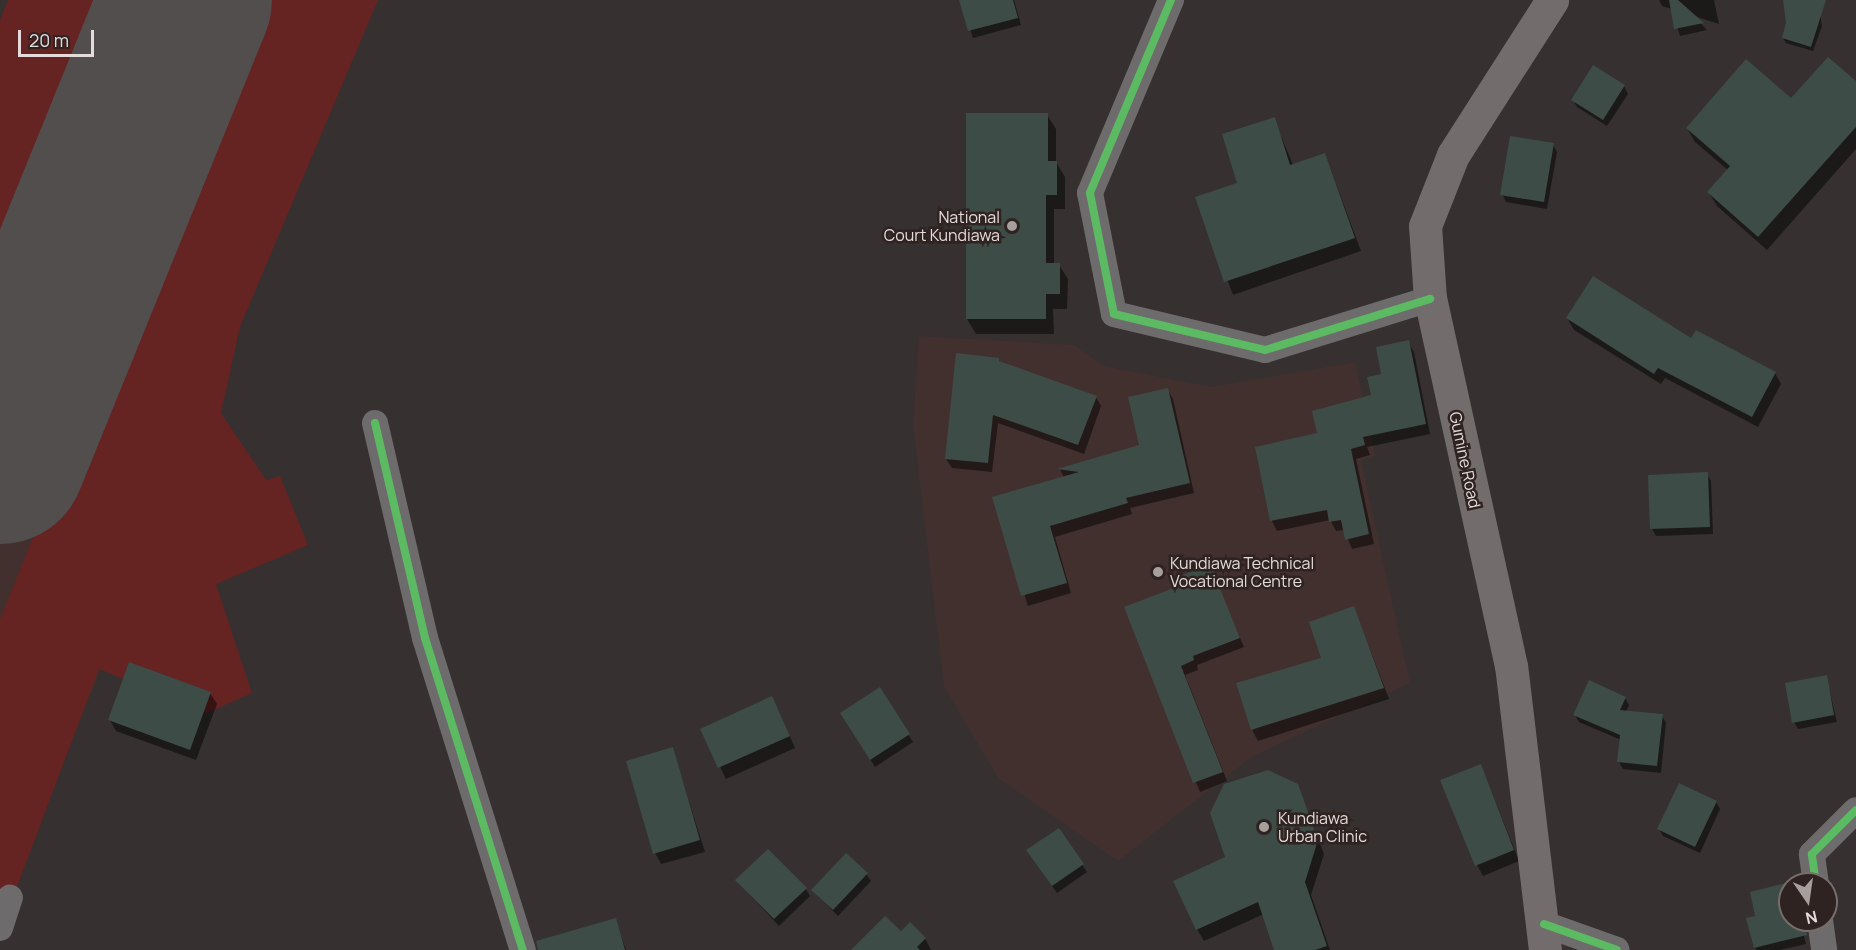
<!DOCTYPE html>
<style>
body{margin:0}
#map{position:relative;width:1856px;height:950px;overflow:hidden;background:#363030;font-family:Manrope,sans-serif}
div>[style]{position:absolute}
.built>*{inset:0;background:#42302e}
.green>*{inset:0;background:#652322}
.shadow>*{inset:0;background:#0007}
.runway>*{height:172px;margin:-86px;padding:0 86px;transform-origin:86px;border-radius:86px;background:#524e4e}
.building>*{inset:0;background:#3d4c47}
.minor>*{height:26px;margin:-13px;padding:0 13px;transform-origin:13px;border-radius:13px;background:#6d6b6b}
.secondary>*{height:33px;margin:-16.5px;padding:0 16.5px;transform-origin:16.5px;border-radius:16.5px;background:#726d6c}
.cycleway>*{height:8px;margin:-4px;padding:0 4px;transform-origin:4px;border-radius:4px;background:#5cba63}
.dots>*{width:16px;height:16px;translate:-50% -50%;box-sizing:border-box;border:3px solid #2f2322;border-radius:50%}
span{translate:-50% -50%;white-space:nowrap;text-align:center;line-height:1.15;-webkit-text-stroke:5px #2f2322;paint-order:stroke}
.poi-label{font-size:16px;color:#e4dbda}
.right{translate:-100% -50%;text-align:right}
.left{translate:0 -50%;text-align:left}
.street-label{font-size:16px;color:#e4dbda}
.north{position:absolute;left:1778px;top:872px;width:60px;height:60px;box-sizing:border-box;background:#2f2322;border:2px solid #776d6c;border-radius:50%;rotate:167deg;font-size:16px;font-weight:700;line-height:24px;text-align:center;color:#e4dbda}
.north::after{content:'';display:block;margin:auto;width:21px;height:27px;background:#a79f9e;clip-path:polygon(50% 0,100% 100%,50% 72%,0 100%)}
.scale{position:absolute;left:18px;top:30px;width:76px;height:27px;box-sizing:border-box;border:3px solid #e4dbda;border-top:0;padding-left:8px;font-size:18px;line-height:21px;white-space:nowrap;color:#e4dbda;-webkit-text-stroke:4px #2f2322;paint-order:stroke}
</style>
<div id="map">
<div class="built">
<div style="clip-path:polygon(9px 0,372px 0,0 918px,0 22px)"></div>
<div style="clip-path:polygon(919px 336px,1074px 345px,1104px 366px,1211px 387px,1355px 362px,1375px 456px,1361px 461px,1410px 683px,1253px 756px,1118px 861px,998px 778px,944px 687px,913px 425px)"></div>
</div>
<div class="green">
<div style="clip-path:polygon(8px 0,103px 0,0 240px,0 20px)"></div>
<div style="clip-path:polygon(250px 0,378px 0,240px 327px,221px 413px,266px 480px,280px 476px,308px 545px,216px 584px,252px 693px,207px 713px,99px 669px,0 932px,0 619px)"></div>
</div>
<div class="shadow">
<div style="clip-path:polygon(961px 0,1014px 0,1021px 25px,973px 38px)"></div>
<div style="clip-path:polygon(1659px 0,1714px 0,1719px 24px,1694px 16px,1707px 30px,1680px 36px,1672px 9px,1662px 6px)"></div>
<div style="clip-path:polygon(1784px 0,1818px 0,1822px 26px,1813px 51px,1786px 43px,1783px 38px,1788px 23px)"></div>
<div style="clip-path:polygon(1856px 83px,1856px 149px,1767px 250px,1717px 206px,1709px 193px,1729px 171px,1695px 142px,1687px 128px)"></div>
<div style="clip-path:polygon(1624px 86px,1628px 94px,1607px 126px,1577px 107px,1573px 100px)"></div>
<div style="clip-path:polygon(1047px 115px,1056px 129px,1056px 162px,1065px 177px,1065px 209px,1054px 209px,1054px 265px,1059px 265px,1068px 279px,1067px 309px,1053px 309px,1054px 334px,976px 334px,967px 319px)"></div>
<div style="clip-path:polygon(1274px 119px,1293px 165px,1325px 154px,1361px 251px,1233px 295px,1197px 198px,1239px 184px)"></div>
<div style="clip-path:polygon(1553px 145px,1557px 152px,1547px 209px,1506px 202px,1502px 194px)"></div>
<div style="clip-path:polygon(1567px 318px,1692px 340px,1775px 373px,1781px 384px,1758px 427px,1665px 378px,1661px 384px,1574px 330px)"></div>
<div style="clip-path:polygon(1408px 342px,1414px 352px,1430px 434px,1367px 447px,1370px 455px,1356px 459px,1374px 544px,1352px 549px,1344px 530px,1336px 531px,1330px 520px,1277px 531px,1272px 521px,1257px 448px,1319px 434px,1372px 396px)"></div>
<div style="clip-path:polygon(998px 359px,1001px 364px,1096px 397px,1101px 406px,1084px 454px,998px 423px,992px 472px,952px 468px,946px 459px)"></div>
<div style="clip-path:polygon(1167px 389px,1173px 399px,1194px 493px,1130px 508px,1132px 514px,1055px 537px,1071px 593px,1028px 606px,994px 498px,1064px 478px,1060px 469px,1140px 446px)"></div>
<div style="clip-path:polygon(1707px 474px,1711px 481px,1713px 534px,1656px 536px,1652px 529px)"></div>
<div style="clip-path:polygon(1209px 566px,1244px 647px,1197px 665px,1198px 670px,1185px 675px,1227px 781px,1200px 792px,1126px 608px,1181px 586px)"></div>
<div style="clip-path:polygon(1354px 608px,1389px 699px,1258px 741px,1252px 730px,1323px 659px)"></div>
<div style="clip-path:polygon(1826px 676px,1837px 722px,1798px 729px,1794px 722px)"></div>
<div style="clip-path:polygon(879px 689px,913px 742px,875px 767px,846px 721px)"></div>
<div style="clip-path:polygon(210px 693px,217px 704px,196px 760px,116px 731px,110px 720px)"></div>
<div style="clip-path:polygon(1625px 698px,1629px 705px,1626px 712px,1662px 716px,1666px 723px,1661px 773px,1623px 769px,1619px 762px,1621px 740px,1579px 722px,1575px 715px)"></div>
<div style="clip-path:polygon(778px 709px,795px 748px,726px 779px,702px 730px)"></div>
<div style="clip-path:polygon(672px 749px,705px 852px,661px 864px,655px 853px)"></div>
<div style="clip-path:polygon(1481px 765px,1519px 861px,1483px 876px,1477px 865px)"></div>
<div style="clip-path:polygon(1297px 786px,1324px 854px,1311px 895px,1330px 950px,1276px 950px,1264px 914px,1204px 941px,1197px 929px)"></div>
<div style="clip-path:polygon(1716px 802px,1720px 809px,1700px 853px,1663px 836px,1659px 829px)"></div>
<div style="clip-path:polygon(1059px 830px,1087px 872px,1057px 893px,1033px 858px)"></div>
<div style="clip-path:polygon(866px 874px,871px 881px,838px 916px,813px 891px)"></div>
<div style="clip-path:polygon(737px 881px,805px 888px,810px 896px,779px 926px)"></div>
<div style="clip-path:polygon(1790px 886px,1790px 920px,1800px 920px,1806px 944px,1780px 950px,1756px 950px,1748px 919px,1757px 917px)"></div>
<div style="clip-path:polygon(615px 920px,626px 950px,557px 950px)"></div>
<div style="clip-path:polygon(925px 938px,931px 950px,854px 950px)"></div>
</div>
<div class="runway">
<div style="left:0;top:458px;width:494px;rotate:-67.9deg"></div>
</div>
<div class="building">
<div style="clip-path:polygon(959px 0,1013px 0,1018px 18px,968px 31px)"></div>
<div style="clip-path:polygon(1669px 0,1678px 0,1704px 23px,1674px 29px)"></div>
<div style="clip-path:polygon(1783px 0,1826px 0,1811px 47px,1782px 38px,1786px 23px)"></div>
<div style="clip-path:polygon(1828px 57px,1856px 81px,1856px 127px,1758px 237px,1707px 192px,1730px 166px,1686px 128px,1746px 59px,1791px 98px)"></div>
<div style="clip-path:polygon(1593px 65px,1625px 85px,1603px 120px,1571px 100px)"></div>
<div style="clip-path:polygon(966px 113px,1048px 113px,1048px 161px,1057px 161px,1057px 195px,1046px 195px,1046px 263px,1060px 263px,1060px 294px,1046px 294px,1046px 319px,966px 319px)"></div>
<div style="clip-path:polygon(1275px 117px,1290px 165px,1325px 153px,1355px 238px,1224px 282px,1195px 197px,1237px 183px,1222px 134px)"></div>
<div style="clip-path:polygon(1510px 136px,1554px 143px,1544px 202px,1500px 195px)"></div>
<div style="clip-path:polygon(1593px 276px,1691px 338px,1696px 330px,1776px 372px,1752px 417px,1658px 368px,1654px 374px,1566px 318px)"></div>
<div style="clip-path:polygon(1409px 340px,1426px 424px,1363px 437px,1365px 445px,1351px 449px,1369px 534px,1345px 540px,1341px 520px,1329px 522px,1327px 510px,1270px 521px,1255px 447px,1317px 433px,1312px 411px,1371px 395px,1367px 377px,1381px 374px,1376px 347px)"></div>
<div style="clip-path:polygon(956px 353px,999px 358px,999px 361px,1097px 396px,1078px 445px,993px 415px,988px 463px,945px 459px)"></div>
<div style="clip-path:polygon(1168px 388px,1190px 483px,1126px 498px,1128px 503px,1050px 526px,1067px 583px,1021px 596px,992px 497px,1079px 472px,1057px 469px,1139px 445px,1128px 397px)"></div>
<div style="clip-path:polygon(1708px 472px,1710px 527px,1650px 529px,1648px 475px)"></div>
<div style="clip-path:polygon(1210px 564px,1240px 638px,1193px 656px,1194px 660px,1181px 666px,1223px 772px,1193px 783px,1124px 607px,1179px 586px,1176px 578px)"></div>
<div style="clip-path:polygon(1354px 606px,1384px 688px,1251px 730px,1236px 683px,1321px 658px,1309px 622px)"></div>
<div style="clip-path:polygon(129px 662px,211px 692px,190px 750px,108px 720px)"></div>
<div style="clip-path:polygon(1827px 675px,1834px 715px,1792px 723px,1785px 683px)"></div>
<div style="clip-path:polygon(1589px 680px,1626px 697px,1620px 710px,1663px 714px,1657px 766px,1617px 762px,1620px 735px,1573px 715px)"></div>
<div style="clip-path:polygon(880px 687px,910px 734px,870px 760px,840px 713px)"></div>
<div style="clip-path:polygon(772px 696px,790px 736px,718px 768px,700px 729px)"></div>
<div style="clip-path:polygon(673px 747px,700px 840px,653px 854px,626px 761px)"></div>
<div style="clip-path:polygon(1481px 764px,1514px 850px,1475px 866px,1440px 780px)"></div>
<div style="clip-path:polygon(1268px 770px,1298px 784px,1318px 840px,1305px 882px,1327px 946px,1315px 950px,1274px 950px,1258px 902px,1196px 930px,1173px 881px,1225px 857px,1210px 813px,1224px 784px)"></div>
<div style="clip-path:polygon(1679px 783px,1717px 801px,1695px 847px,1657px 829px)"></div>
<div style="clip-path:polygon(1059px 828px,1084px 864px,1052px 886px,1026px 850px)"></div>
<div style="clip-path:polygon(768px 849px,807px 888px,774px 919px,735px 880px)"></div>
<div style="clip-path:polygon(846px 853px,868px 873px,833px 910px,811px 890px)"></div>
<div style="clip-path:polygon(1790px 882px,1790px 920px,1805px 920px,1807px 935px,1754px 948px,1746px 918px,1755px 916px,1750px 892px)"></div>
<div style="clip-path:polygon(885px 916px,901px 931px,910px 922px,926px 938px,917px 947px,920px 950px,851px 950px)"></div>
<div style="clip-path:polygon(616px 918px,625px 950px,538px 950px,536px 941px)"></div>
</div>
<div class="minor">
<div style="left:1171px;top:0;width:209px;rotate:112.8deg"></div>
<div style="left:1090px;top:193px;width:123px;rotate:78.8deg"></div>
<div style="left:1114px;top:314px;width:155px;rotate:13.4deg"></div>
<div style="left:1265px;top:350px;width:173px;rotate:-17.2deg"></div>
<div style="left:375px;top:423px;width:221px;rotate:76.9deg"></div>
<div style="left:425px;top:638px;width:327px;rotate:72.6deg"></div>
<div style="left:1816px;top:884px;width:30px;rotate:-98deg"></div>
<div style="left:1812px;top:854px;width:62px;rotate:-45deg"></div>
<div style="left:1820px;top:920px;width:30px;rotate:82deg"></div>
<div style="left:1544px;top:924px;width:77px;rotate:19.6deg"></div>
<div style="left:0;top:928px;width:32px;rotate:-72deg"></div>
</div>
<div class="secondary">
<div style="left:1545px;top:950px;width:286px;rotate:-96.8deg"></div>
<div style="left:1511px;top:666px;width:376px;rotate:-102.4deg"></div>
<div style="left:1430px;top:299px;width:73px;rotate:-93.9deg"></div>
<div style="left:1425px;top:226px;width:76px;rotate:-68.5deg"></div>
<div style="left:1453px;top:155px;width:184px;rotate:-57.4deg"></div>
</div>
<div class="cycleway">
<div style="left:1171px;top:0;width:209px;rotate:112.8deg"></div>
<div style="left:1090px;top:193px;width:123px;rotate:78.8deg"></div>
<div style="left:1114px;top:314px;width:155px;rotate:13.4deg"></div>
<div style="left:1265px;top:350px;width:173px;rotate:-17.2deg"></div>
<div style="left:375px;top:423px;width:221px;rotate:76.9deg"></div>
<div style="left:425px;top:638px;width:327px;rotate:72.6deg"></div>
<div style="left:1816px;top:884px;width:30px;rotate:-98deg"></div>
<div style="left:1812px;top:854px;width:62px;rotate:-45deg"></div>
<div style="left:1544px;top:924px;width:77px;rotate:19.6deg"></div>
</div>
<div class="dots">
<div style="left:1012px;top:226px;background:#a79f9e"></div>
<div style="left:1158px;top:572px;background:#a79f9e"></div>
<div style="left:1264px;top:827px;background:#a79f9e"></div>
</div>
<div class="poi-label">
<span class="right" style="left:1000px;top:226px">National<br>Court Kundiawa</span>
<span class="left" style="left:1170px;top:572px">Kundiawa Technical<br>Vocational Centre</span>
<span class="left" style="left:1278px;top:827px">Kundiawa<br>Urban Clinic</span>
</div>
<div class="street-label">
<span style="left:1465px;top:460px;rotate:78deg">Gumine Road</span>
</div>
<div class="north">N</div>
<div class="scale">20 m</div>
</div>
